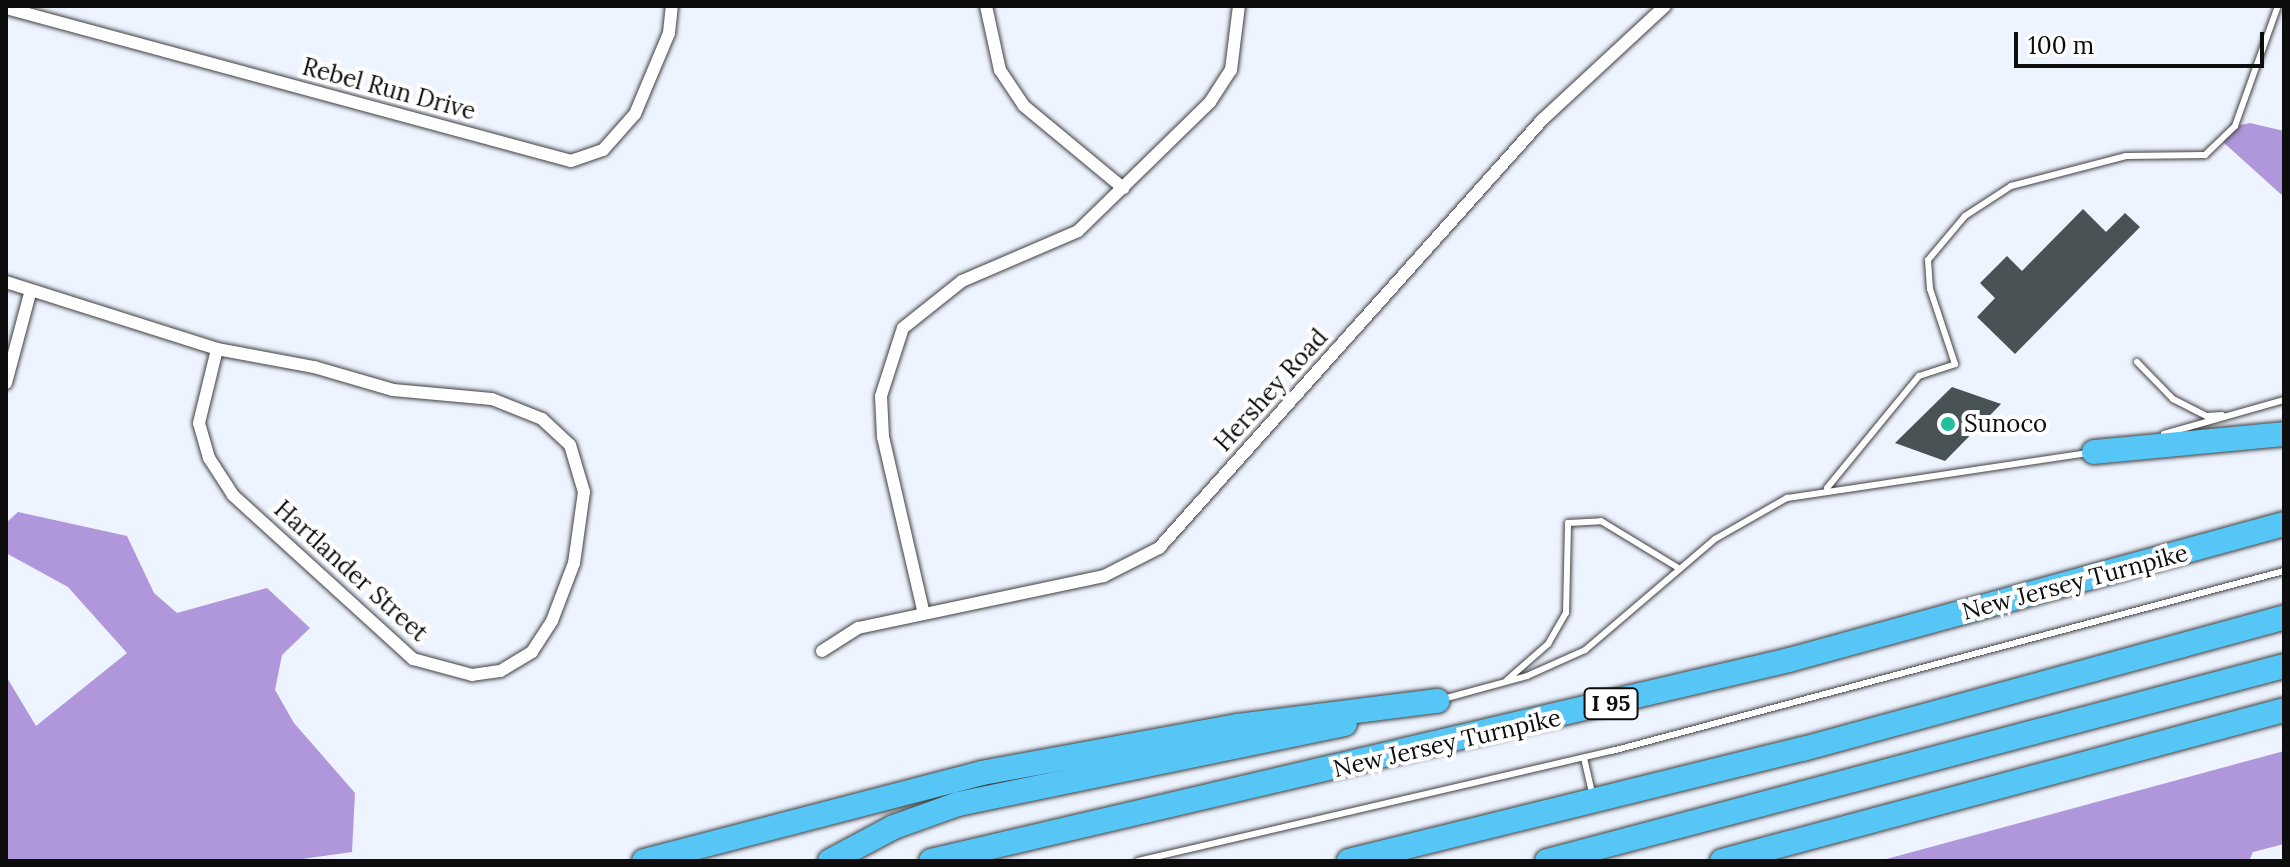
<!DOCTYPE html>
<style>
body{margin:0}
#map{position:relative;width:2290px;height:867px;overflow:hidden;background:#edf3ff;font-family:Lora,serif}
div>[style]{position:absolute}
.forest>*{inset:0;background:#b096da}
.building>*{inset:0;background:#495356}
.roads{filter:drop-shadow(0 0 2px #404040) drop-shadow(0 0 2px #404040)}
.service>*{height:6px;margin:-3px;padding:0 3px;transform-origin:3px;border-radius:3px;background:#fff}
.minor>*{height:12px;margin:-6px;padding:0 6px;transform-origin:6px;border-radius:6px;background:#fff}
.motorway>*{height:24px;margin:-12px;padding:0 12px;transform-origin:12px;border-radius:12px;background:#55c6f5}
.dots>*{width:22px;height:22px;translate:-50% -50%;box-sizing:border-box;border:4px solid #fff;border-radius:50%}
span{translate:-50% -50%;white-space:nowrap;text-align:center;line-height:1.15;-webkit-text-stroke:8px #fff;paint-order:stroke}
.shield-label span{padding:2px 6px;background:#fff;border:2px solid;border-radius:6px;-webkit-text-stroke-width:0}
.shield-label{font-size:22px;color:#0d0d0d;font-weight:700}
.street-label{font-size:24px;color:#0d0d0d}
.poi-label{font-size:24px;color:#0d0d0d}
.left{translate:0 -50%;text-align:left}
.frame{position:absolute;inset:0;border:8px solid #0d0d0d;pointer-events:none}
.scale{position:absolute;left:2014px;top:32px;width:250px;height:36px;box-sizing:border-box;border:4px solid #0d0d0d;border-top:0;padding-left:10px;font-size:24px;line-height:28px;white-space:nowrap;color:#0d0d0d;-webkit-text-stroke:6px #fff;paint-order:stroke}
</style>
<div id="map">
<div class="forest">
<div style="clip-path:polygon(2250px 123px,2284px 131px,2284px 197px,2223px 142px,2235px 126px)"></div>
<div style="clip-path:polygon(18px 512px,127px 536px,154px 593px,177px 613px,267px 588px,310px 628px,282px 655px,275px 690px,294px 723px,355px 793px,352px 852px,288px 861px,6px 861px,6px 676px,36px 726px,127px 653px,68px 587px,6px 553px,6px 523px)"></div>
<div style="clip-path:polygon(2284px 751px,2284px 844px,2253px 852px,2249px 861px,1879px 861px)"></div>
</div>
<div class="building">
<div style="clip-path:polygon(2083px 209px,2106px 232px,2125px 213px,2140px 227px,2015px 354px,1977px 317px,1995px 298px,1980px 283px,2007px 256px,2022px 271px)"></div>
<div style="clip-path:polygon(1952px 387px,2001px 404px,1945px 461px,1895px 443px)"></div>
</div>
<div class="roads">
<div class="service">
<div style="left:2137px;top:362px;width:52px;rotate:45.8deg"></div>
<div style="left:2173px;top:399px;width:38px;rotate:27deg"></div>
<div style="left:2207px;top:416px;width:15px;rotate:-4deg"></div>
<div style="left:2164px;top:434px;width:125px;rotate:-15.8deg"></div>
<div style="left:1827px;top:488px;width:145px;rotate:-50.6deg"></div>
<div style="left:1919px;top:376px;width:38px;rotate:-18deg"></div>
<div style="left:1955px;top:364px;width:79px;rotate:-108.4deg"></div>
<div style="left:1930px;top:289px;width:29px;rotate:-94deg"></div>
<div style="left:1928px;top:260px;width:57px;rotate:-49.9deg"></div>
<div style="left:1965px;top:216px;width:55px;rotate:-33.1deg"></div>
<div style="left:2011px;top:186px;width:119px;rotate:-14.6deg"></div>
<div style="left:2126px;top:156px;width:79px;rotate:-0.7deg"></div>
<div style="left:2205px;top:155px;width:42px;rotate:-44deg"></div>
<div style="left:2235px;top:126px;width:127px;rotate:-70.3deg"></div>
<div style="left:1507px;top:680px;width:55px;rotate:-41.3deg"></div>
<div style="left:1548px;top:644px;width:36px;rotate:-60deg"></div>
<div style="left:1566px;top:613px;width:90px;rotate:-88.7deg"></div>
<div style="left:1568px;top:523px;width:33px;rotate:-3deg"></div>
<div style="left:1601px;top:521px;width:92px;rotate:31.3deg"></div>
<div style="left:1443px;top:699px;width:87px;rotate:-15.3deg"></div>
<div style="left:1527px;top:676px;width:64px;rotate:-24.1deg"></div>
<div style="left:1585px;top:650px;width:171px;rotate:-40.5deg"></div>
<div style="left:1715px;top:539px;width:83px;rotate:-29.7deg"></div>
<div style="left:1787px;top:498px;width:303px;rotate:-8.5deg"></div>
<div style="left:1584px;top:758px;width:39px;rotate:77deg"></div>
<div style="left:1138px;top:861px;width:487px;rotate:-13.1deg"></div>
<div style="left:1612px;top:751px;width:696px;rotate:-15deg"></div>
</div>
<div class="minor">
<div style="left:986px;top:6px;width:66px;rotate:77.7deg"></div>
<div style="left:1000px;top:70px;width:43px;rotate:56.3deg"></div>
<div style="left:1024px;top:106px;width:129px;rotate:39.6deg"></div>
<div style="left:6px;top:8px;width:585px;rotate:15.15deg"></div>
<div style="left:571px;top:161px;width:34px;rotate:-19deg"></div>
<div style="left:603px;top:150px;width:48px;rotate:-48.4deg"></div>
<div style="left:635px;top:114px;width:88px;rotate:-67.2deg"></div>
<div style="left:669px;top:33px;width:27px;rotate:-84deg"></div>
<div style="left:6px;top:282px;width:221px;rotate:17.6deg"></div>
<div style="left:217px;top:349px;width:99px;rotate:10.5deg"></div>
<div style="left:314px;top:367px;width:82px;rotate:16.2deg"></div>
<div style="left:393px;top:390px;width:99px;rotate:5.2deg"></div>
<div style="left:492px;top:399px;width:54px;rotate:21.8deg"></div>
<div style="left:542px;top:419px;width:38px;rotate:43deg"></div>
<div style="left:570px;top:445px;width:49px;rotate:73.4deg"></div>
<div style="left:584px;top:492px;width:72px;rotate:98deg"></div>
<div style="left:574px;top:563px;width:62px;rotate:110.8deg"></div>
<div style="left:552px;top:621px;width:37px;rotate:123deg"></div>
<div style="left:532px;top:652px;width:37px;rotate:149deg"></div>
<div style="left:500px;top:671px;width:28px;rotate:172deg"></div>
<div style="left:472px;top:675px;width:61px;rotate:-164.8deg"></div>
<div style="left:413px;top:659px;width:244px;rotate:-137.7deg"></div>
<div style="left:233px;top:495px;width:44px;rotate:-123deg"></div>
<div style="left:209px;top:458px;width:36px;rotate:-106deg"></div>
<div style="left:199px;top:423px;width:76px;rotate:-76.3deg"></div>
<div style="left:6px;top:383px;width:96px;rotate:-75deg"></div>
<div style="left:923px;top:610px;width:178px;rotate:-103deg"></div>
<div style="left:883px;top:437px;width:41px;rotate:-92.8deg"></div>
<div style="left:881px;top:396px;width:71px;rotate:-72.1deg"></div>
<div style="left:903px;top:328px;width:75px;rotate:-38.5deg"></div>
<div style="left:962px;top:281px;width:126px;rotate:-23.3deg"></div>
<div style="left:1078px;top:231px;width:185px;rotate:-44.3deg"></div>
<div style="left:1210px;top:102px;width:38px;rotate:-57deg"></div>
<div style="left:1231px;top:70px;width:64px;rotate:-82.9deg"></div>
<div style="left:822px;top:651px;width:43px;rotate:-32.6deg"></div>
<div style="left:858px;top:628px;width:251px;rotate:-11.9deg"></div>
<div style="left:1104px;top:576px;width:62px;rotate:-27deg"></div>
<div style="left:1159px;top:548px;width:576px;rotate:-48.17deg"></div>
<div style="left:1543px;top:119px;width:166px;rotate:-42.8deg"></div>
</div>
<div class="motorway">
<div style="left:2094px;top:452px;width:191px;rotate:-5.4deg"></div>
<div style="left:644px;top:861px;width:349px;rotate:-14.6deg"></div>
<div style="left:982px;top:773px;width:260px;rotate:-10.4deg"></div>
<div style="left:1238px;top:726px;width:201px;rotate:-7.2deg"></div>
<div style="left:830px;top:861px;width:72px;rotate:-28deg"></div>
<div style="left:894px;top:827px;width:68px;rotate:-19.8deg"></div>
<div style="left:958px;top:804px;width:395px;rotate:-11.7deg"></div>
<div style="left:931px;top:861px;width:881px;rotate:-13.18deg"></div>
<div style="left:1789px;top:660px;width:513px;rotate:-15.36deg"></div>
<div style="left:1349px;top:861px;width:468px;rotate:-13.9deg"></div>
<div style="left:1803px;top:749px;width:499px;rotate:-15.3deg"></div>
<div style="left:1547px;top:861px;width:762px;rotate:-14.82deg"></div>
<div style="left:1722px;top:861px;width:582px;rotate:-15.04deg"></div>
</div>
</div>
<div class="dots">
<div style="left:1948px;top:424px;background:#24be9d"></div>
</div>
<div class="shield-label">
<span style="left:1611px;top:704px">I 95</span>
</div>
<div class="street-label">
<span style="left:389px;top:89px;rotate:15deg">Rebel Run Drive</span>
<span style="left:1271px;top:390px;rotate:-48deg">Hershey Road</span>
<span style="left:351px;top:571px;rotate:42deg">Hartlander Street</span>
<span style="left:2075px;top:582px;rotate:-15deg">New Jersey Turnpike</span>
<span style="left:1447px;top:743px;rotate:-13deg">New Jersey Turnpike</span>
</div>
<div class="poi-label">
<span class="left" style="left:1964px;top:424px">Sunoco</span>
</div>
<div class="frame"></div>
<div class="scale">100 m</div>
</div>
